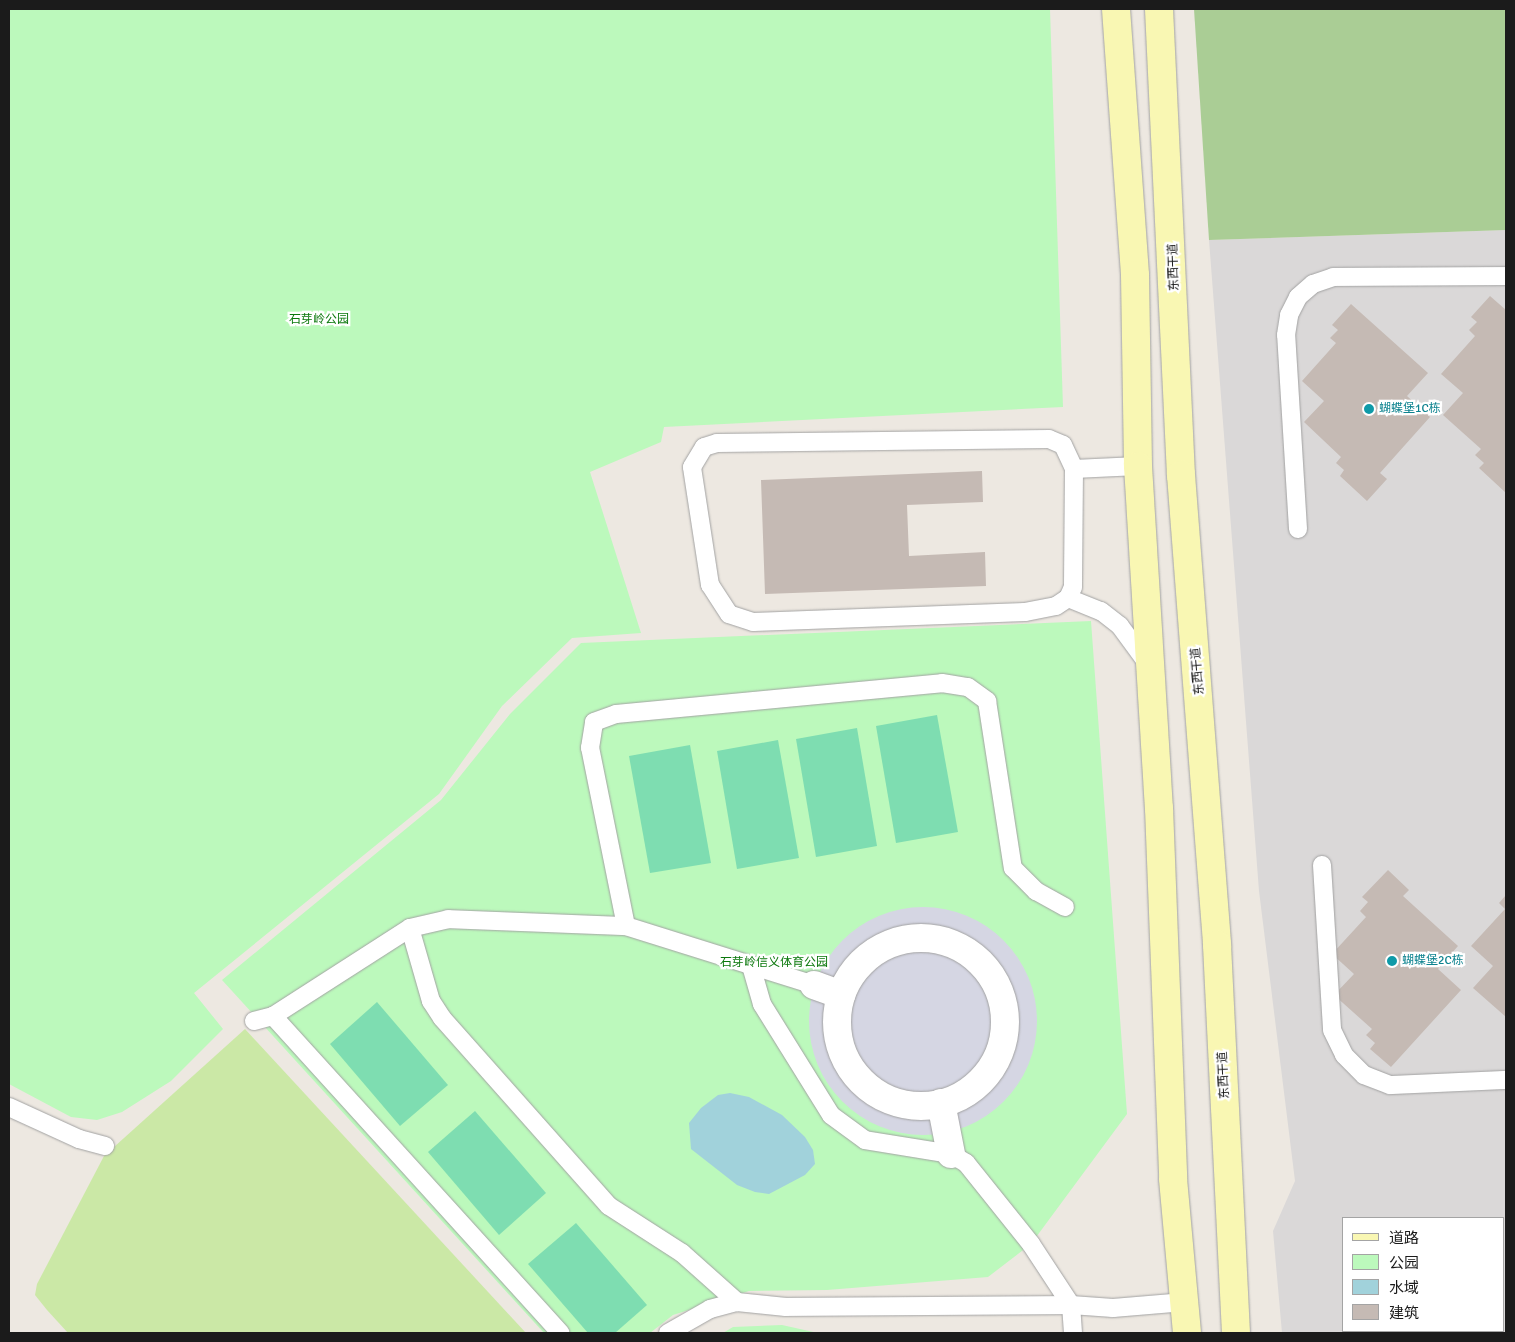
<!DOCTYPE html>
<meta charset="utf-8">
<style>
body{margin:0}
#map{position:relative;width:1515px;height:1342px;overflow:hidden;background:#ede8e1;font-family:Signika,"Noto Sans SC",sans-serif}
div>[style]{position:absolute}
.residential>*{inset:0;background:#dad8d8}
.grass>*{inset:0;background:#cbe8a6}
.forest>*{inset:0;background:#aacd95}
.park>*{inset:0;background:#bcf9bc}
.pitch>*{inset:0;background:#7eddb1}
.plaza>*{inset:0;background:#d5d6e3}
.round{border-radius:50%}
.water>*{inset:0;background:#a1d2db}
.building>*{inset:0;background:#c5bab4}
.roads{filter:drop-shadow(0 0 1px #a2a2a2) drop-shadow(0 0 1px #a2a2a2)}
.lane>*{height:18px;margin:-9px;padding:0 9px;transform-origin:9px;border-radius:9px;background:#fff}
.street>*{height:28px;margin:-14px;padding:0 14px;transform-origin:14px;border-radius:14px;background:#fff}
.street>.ring{margin:-14px;padding:0;box-sizing:content-box;background:none;border:28px solid #fff;border-radius:50%}
.secondary>*{height:28px;margin:-14px;padding:0 14px;transform-origin:14px;border-radius:14px;background:#f9f7b3}
.dots>*{width:14px;height:14px;translate:-50% -50%;box-sizing:border-box;border:2px solid #fff;border-radius:50%}
span{translate:-50% -50%;white-space:nowrap;text-align:center;line-height:1.15;-webkit-text-stroke:4.5px #fff;paint-order:stroke}
.street-label{font-size:12px;color:#1b1b1b}
.park-label{font-size:12px;color:#0b780c}
.culture-label{font-size:12px;color:#0d838f}
.left{translate:0 -50%;text-align:left}
.frame{position:absolute;inset:0;border:10px solid #1b1b1b;pointer-events:none}
.legend{position:absolute;left:1342px;top:1217px;width:162px;height:115px;box-sizing:border-box;background:#fff;border:1px solid #a4a4a4;margin:0;padding:6px 9px;list-style:none;font-size:15px;color:#1b1b1b}
.legend li{display:flex;align-items:center;gap:10px;height:25px}
.legend b{width:25px;border:1px solid #a4a4a4}
</style>
<div id="map">
<div class="residential">
<div style="clip-path:polygon(evenodd,1506px 230px,1506px 1333px,1282px 1333px,1273px 1231px,1295px 1181px,1259px 891px,1209px 240px,1506px 230px,1344px 1218px,1504px 1218px,1504px 1331px,1344px 1331px,1344px 1218px)"></div>
</div>
<div class="grass">
<div style="clip-path:polygon(245px 1029px,526px 1333px,68px 1333px,47px 1310px,35px 1295px,37px 1284px,104px 1156px)"></div>
</div>
<div class="forest">
<div style="clip-path:polygon(1194px 9px,1506px 9px,1506px 230px,1209px 240px)"></div>
</div>
<div class="park">
<div style="clip-path:polygon(9px 9px,1050px 9px,1063px 407px,664px 427px,661px 442px,590px 472px,641px 633px,572px 638px,502px 706px,439px 794px,194px 993px,223px 1029px,171px 1081px,122px 1112px,97px 1120px,71px 1117px,9px 1084px)"></div>
<div style="clip-path:polygon(1091px 621px,1127px 1114px,1031px 1244px,988px 1277px,827px 1290px,749px 1291px,673px 1315px,650px 1333px,544px 1333px,222px 980px,441px 800px,510px 714px,581px 643px)"></div>
<div style="clip-path:polygon(782px 1325px,818px 1333px,723px 1333px,733px 1327px)"></div>
</div>
<div class="pitch">
<div style="clip-path:polygon(937px 715px,958px 832px,896px 843px,876px 726px)"></div>
<div style="clip-path:polygon(857px 728px,877px 846px,816px 857px,796px 739px)"></div>
<div style="clip-path:polygon(778px 740px,799px 858px,737px 869px,717px 751px)"></div>
<div style="clip-path:polygon(690px 745px,711px 863px,650px 873px,629px 756px)"></div>
<div style="clip-path:polygon(377px 1002px,448px 1085px,400px 1126px,330px 1044px)"></div>
<div style="clip-path:polygon(475px 1111px,546px 1193px,499px 1235px,428px 1152px)"></div>
<div style="clip-path:polygon(576px 1223px,647px 1305px,615px 1333px,588px 1333px,528px 1264px)"></div>
</div>
<div class="plaza">
<div class="round" style="left:809px;top:907px;width:228px;height:228px"></div>
</div>
<div class="water">
<div style="clip-path:polygon(730px 1093px,749px 1097px,782px 1115px,805px 1137px,813px 1150px,815px 1164px,805px 1175px,769px 1194px,755px 1192px,737px 1185px,691px 1149px,689px 1123px,701px 1108px,718px 1095px)"></div>
</div>
<div class="building">
<div style="clip-path:polygon(1490px 296px,1506px 310px,1506px 493px,1479px 468px,1484px 463px,1475px 455px,1481px 449px,1443px 415px,1463px 393px,1441px 374px,1475px 336px,1469px 330px,1477px 322px,1471px 317px)"></div>
<div style="clip-path:polygon(1351px 304px,1428px 373px,1407px 396px,1430px 417px,1380px 473px,1387px 479px,1367px 501px,1340px 476px,1344px 470px,1336px 463px,1341px 457px,1304px 422px,1324px 401px,1302px 381px,1336px 343px,1330px 338px,1338px 330px,1332px 325px)"></div>
<div style="clip-path:polygon(982px 471px,983px 502px,907px 505px,909px 556px,985px 552px,986px 586px,765px 594px,761px 480px)"></div>
<div style="clip-path:polygon(1388px 870px,1409px 890px,1403px 896px,1458px 946px,1438px 969px,1461px 990px,1391px 1067px,1370px 1049px,1375px 1043px,1366px 1035px,1372px 1029px,1334px 995px,1354px 974px,1332px 954px,1366px 917px,1360px 911px,1368px 902px,1362px 897px)"></div>
<div style="clip-path:polygon(1506px 895px,1506px 1017px,1473px 988px,1493px 966px,1471px 946px,1505px 909px,1499px 903px)"></div>
</div>
<div class="roads">
<div class="lane">
<div style="left:1074px;top:469px;width:118px;rotate:90.5deg"></div>
<div style="left:1073px;top:587px;width:12px;rotate:114deg"></div>
<div style="left:1068px;top:598px;width:14px;rotate:146deg"></div>
<div style="left:1056px;top:606px;width:32px;rotate:169deg"></div>
<div style="left:1025px;top:612px;width:272px;rotate:177.9deg"></div>
<div style="left:753px;top:622px;width:25px;rotate:-162deg"></div>
<div style="left:729px;top:614px;width:35px;rotate:-123deg"></div>
<div style="left:710px;top:585px;width:119px;rotate:-98.7deg"></div>
<div style="left:692px;top:467px;width:23px;rotate:-59deg"></div>
<div style="left:704px;top:447px;width:14px;rotate:-17deg"></div>
<div style="left:717px;top:443px;width:332px;rotate:-0.7deg"></div>
<div style="left:1049px;top:439px;width:15px;rotate:23deg"></div>
<div style="left:1063px;top:445px;width:26px;rotate:65deg"></div>
<div style="left:1074px;top:469px;width:64px;rotate:-2.7deg"></div>
<div style="left:1298px;top:529px;width:194px;rotate:-93.5deg"></div>
<div style="left:1286px;top:335px;width:20px;rotate:-81deg"></div>
<div style="left:1289px;top:315px;width:20px;rotate:-63deg"></div>
<div style="left:1298px;top:297px;width:20px;rotate:-41deg"></div>
<div style="left:1313px;top:284px;width:21px;rotate:-19deg"></div>
<div style="left:1333px;top:277px;width:173px;rotate:-0.3deg"></div>
<div style="left:1068px;top:598px;width:35px;rotate:22deg"></div>
<div style="left:1101px;top:611px;width:24px;rotate:38deg"></div>
<div style="left:1120px;top:626px;width:47px;rotate:53.6deg"></div>
<div style="left:1322px;top:865px;width:165px;rotate:86.5deg"></div>
<div style="left:1332px;top:1030px;width:28px;rotate:64deg"></div>
<div style="left:1344px;top:1055px;width:28px;rotate:45deg"></div>
<div style="left:1364px;top:1075px;width:28px;rotate:21deg"></div>
<div style="left:1390px;top:1085px;width:116px;rotate:-2.5deg"></div>
<div style="left:626px;top:926px;width:182px;rotate:-101.4deg"></div>
<div style="left:590px;top:748px;width:26px;rotate:-81deg"></div>
<div style="left:594px;top:722px;width:23px;rotate:-20deg"></div>
<div style="left:616px;top:714px;width:327px;rotate:-5.4deg"></div>
<div style="left:942px;top:683px;width:26px;rotate:9deg"></div>
<div style="left:968px;top:687px;width:24px;rotate:36deg"></div>
<div style="left:987px;top:701px;width:169px;rotate:81.2deg"></div>
<div style="left:1013px;top:868px;width:33px;rotate:45deg"></div>
<div style="left:1036px;top:891px;width:33px;rotate:29deg"></div>
<div style="left:410px;top:928px;width:76px;rotate:74deg"></div>
<div style="left:431px;top:1001px;width:20px;rotate:57deg"></div>
<div style="left:442px;top:1018px;width:251px;rotate:48.4deg"></div>
<div style="left:609px;top:1206px;width:87px;rotate:32.8deg"></div>
<div style="left:682px;top:1253px;width:74px;rotate:41.7deg"></div>
<div style="left:273px;top:1016px;width:428px;rotate:47.8deg"></div>
<div style="left:254px;top:1021px;width:20px;rotate:-15deg"></div>
<div style="left:273px;top:1016px;width:163px;rotate:-32.7deg"></div>
<div style="left:410px;top:928px;width:39px;rotate:-13deg"></div>
<div style="left:448px;top:919px;width:178px;rotate:2.3deg"></div>
<div style="left:626px;top:926px;width:197px;rotate:17.4deg"></div>
<div style="left:9px;top:1107px;width:77px;rotate:24.6deg"></div>
<div style="left:79px;top:1139px;width:27px;rotate:15deg"></div>
<div style="left:668px;top:1333px;width:48px;rotate:-29.7deg"></div>
<div style="left:710px;top:1309px;width:28px;rotate:-15deg"></div>
<div style="left:737px;top:1302px;width:49px;rotate:5.8deg"></div>
<div style="left:786px;top:1307px;width:285px;rotate:-0.4deg"></div>
<div style="left:1071px;top:1305px;width:73px;rotate:-123.3deg"></div>
<div style="left:1031px;top:1244px;width:104px;rotate:-128.7deg"></div>
<div style="left:966px;top:1163px;width:17px;rotate:-149deg"></div>
<div style="left:951px;top:1154px;width:87px;rotate:-170.8deg"></div>
<div style="left:865px;top:1140px;width:42px;rotate:-143.7deg"></div>
<div style="left:831px;top:1115px;width:131px;rotate:-121.9deg"></div>
<div style="left:762px;top:1004px;width:37px;rotate:-106deg"></div>
<div style="left:1073px;top:1333px;width:28px;rotate:-94deg"></div>
<div style="left:1071px;top:1305px;width:42px;rotate:4.1deg"></div>
<div style="left:1113px;top:1308px;width:72px;rotate:-4.8deg"></div>
</div>
<div class="street">
<div class="ring" style="left:837px;top:938px;width:140px;height:140px"></div>
<div style="left:814px;top:985px;width:29px;rotate:20deg"></div>
<div style="left:941px;top:1103px;width:52px;rotate:78.9deg"></div>
</div>
<div class="secondary">
<div style="left:1116px;top:9px;width:267px;rotate:85.9deg"></div>
<div style="left:1135px;top:275px;width:191px;rotate:89.1deg"></div>
<div style="left:1138px;top:466px;width:343px;rotate:86.5deg"></div>
<div style="left:1159px;top:808px;width:371px;rotate:87.8deg"></div>
<div style="left:1173px;top:1179px;width:155px;rotate:84.8deg"></div>
<div style="left:1159px;top:9px;width:467px;rotate:87.3deg"></div>
<div style="left:1181px;top:475px;width:471px;rotate:85.6deg"></div>
<div style="left:1217px;top:945px;width:388px;rotate:87.2deg"></div>
</div>
</div>
<div class="dots">
<div style="left:1369px;top:409px;background:#0f9aa8"></div>
<div style="left:1392px;top:961px;background:#0f9aa8"></div>
</div>
<div class="street-label">
<span style="left:1174px;top:267px;rotate:-92deg">东西干道</span>
<span style="left:1198px;top:671px;rotate:-95deg">东西干道</span>
<span style="left:1224px;top:1075px;rotate:-93deg">东西干道</span>
</div>
<div class="park-label">
<span style="left:319px;top:320px">石芽岭公园</span>
<span style="left:774px;top:963px">石芽岭信义体育公园</span>
</div>
<div class="culture-label">
<span class="left" style="left:1379px;top:409px">蝴蝶堡1C栋</span>
<span class="left" style="left:1402px;top:961px">蝴蝶堡2C栋</span>
</div>
<div class="frame"></div>
<ul class="legend">
<li><b style="height:6px;background:#f9f7b3"></b>道路</li>
<li><b style="height:14px;background:#bcf9bc"></b>公园</li>
<li><b style="height:14px;background:#a1d2db"></b>水域</li>
<li><b style="height:14px;background:#c5bab4"></b>建筑</li>
</ul>
</div>
